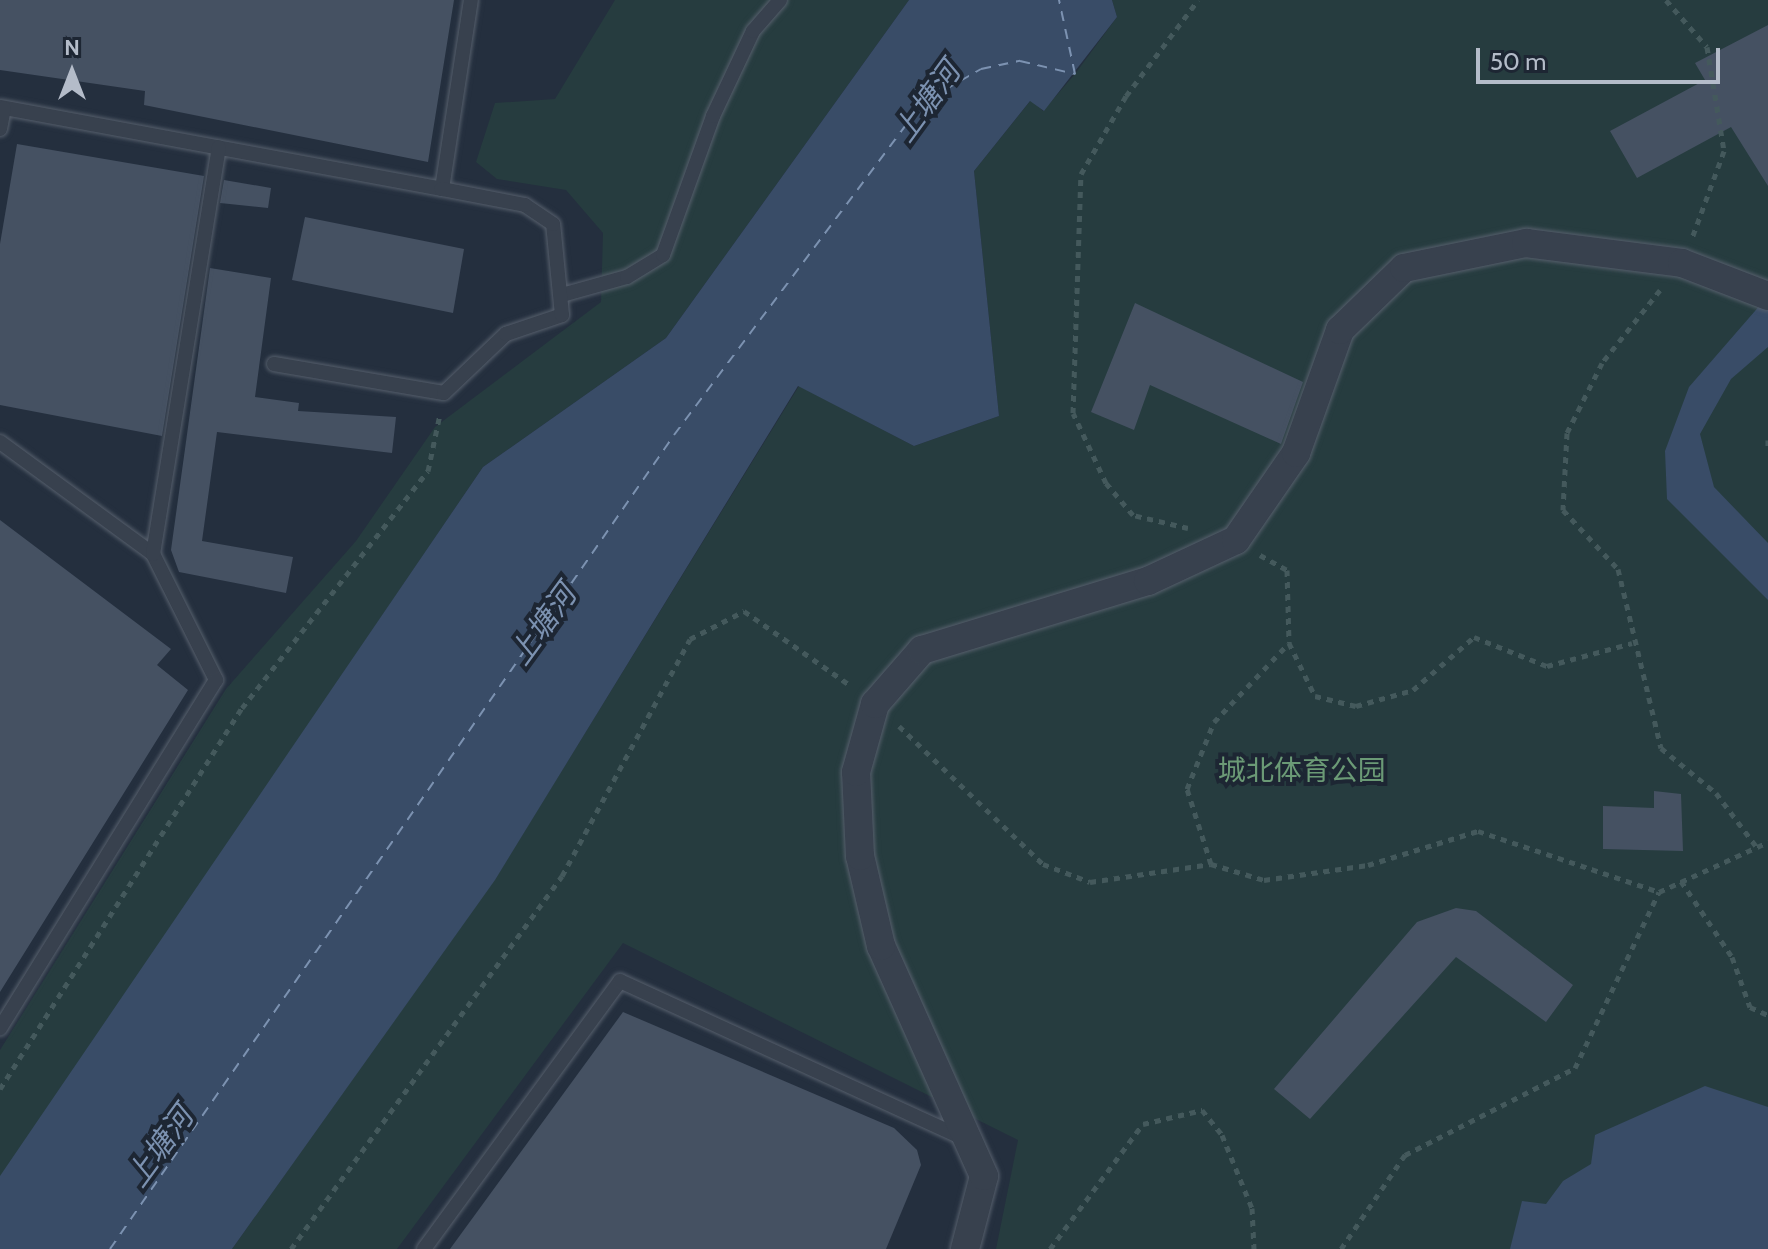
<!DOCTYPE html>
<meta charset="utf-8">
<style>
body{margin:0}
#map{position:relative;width:1768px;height:1249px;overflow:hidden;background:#242f3e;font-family:Cabin,"Noto Sans SC",sans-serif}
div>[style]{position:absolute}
.green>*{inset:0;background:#263c3f}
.water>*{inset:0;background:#394c67}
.ferry>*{height:2px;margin-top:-1px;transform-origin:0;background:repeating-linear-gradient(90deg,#7c92b1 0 10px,transparent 0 18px)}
.building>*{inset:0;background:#455162}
.path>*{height:5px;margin-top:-2.5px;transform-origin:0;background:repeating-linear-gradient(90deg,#44595c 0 6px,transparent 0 12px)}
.roads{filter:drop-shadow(0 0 2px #565f6c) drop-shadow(0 0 2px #565f6c)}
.service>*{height:14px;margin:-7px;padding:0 7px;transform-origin:7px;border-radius:7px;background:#38414e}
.minor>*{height:28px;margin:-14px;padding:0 14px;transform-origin:14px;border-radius:14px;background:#38414e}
span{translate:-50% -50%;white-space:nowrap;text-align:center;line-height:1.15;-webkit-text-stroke:8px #1d2633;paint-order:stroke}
.park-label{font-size:28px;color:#6b9a76}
.water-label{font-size:30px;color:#7c92b1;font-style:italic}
.north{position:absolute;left:32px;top:32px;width:80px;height:80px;-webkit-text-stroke:6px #1d2633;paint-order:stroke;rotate:0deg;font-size:22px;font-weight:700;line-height:32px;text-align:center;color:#b4bcc9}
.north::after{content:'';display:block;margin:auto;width:28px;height:36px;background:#b4bcc9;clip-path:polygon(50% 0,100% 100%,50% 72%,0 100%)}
.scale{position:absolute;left:1476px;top:48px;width:244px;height:36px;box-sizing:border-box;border:4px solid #b4bcc9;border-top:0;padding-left:10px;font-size:24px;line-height:28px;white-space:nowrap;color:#b4bcc9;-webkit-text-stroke:6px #1d2633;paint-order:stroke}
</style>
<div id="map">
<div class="green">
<div style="clip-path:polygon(615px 0,909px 0,666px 338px,483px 467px,0 1179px,0 1050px,226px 689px,356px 541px,435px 427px,601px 302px,603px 233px,566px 190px,497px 179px,476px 162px,495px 103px,555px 99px)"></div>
<div style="clip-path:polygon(1112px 0,1768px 0,1768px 1249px,996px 1249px,1018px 1140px,623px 943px,397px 1249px,232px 1249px,495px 879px,799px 386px,914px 446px,999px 416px,974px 171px,1031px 100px,1043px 111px,1075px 74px,1117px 17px)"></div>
</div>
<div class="water">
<div style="clip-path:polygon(909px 0,1112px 0,1117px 17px,1044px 111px,1030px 101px,974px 171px,999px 416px,914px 446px,798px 386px,495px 880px,232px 1249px,0 1249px,0 1176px,483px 467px,666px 338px)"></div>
<div style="clip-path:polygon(1768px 296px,1768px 347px,1731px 379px,1700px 434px,1714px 487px,1768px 543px,1768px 600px,1667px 499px,1665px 451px,1689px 387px)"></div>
<div style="clip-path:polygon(1705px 1086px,1768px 1107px,1768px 1249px,1510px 1249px,1522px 1201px,1546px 1204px,1563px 1181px,1591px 1164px,1595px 1135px)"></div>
</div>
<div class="ferry">
<div style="left:110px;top:1249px;width:990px;rotate:-55.28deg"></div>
<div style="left:674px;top:435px;width:392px;rotate:-53.2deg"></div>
<div style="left:909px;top:121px;width:30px;rotate:-48deg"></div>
<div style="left:929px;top:99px;width:60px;rotate:-30deg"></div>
<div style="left:981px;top:69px;width:40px;rotate:-12deg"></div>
<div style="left:1020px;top:61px;width:57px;rotate:13.3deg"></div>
<div style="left:1075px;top:74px;width:76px;rotate:-102.2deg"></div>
</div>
<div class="building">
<div style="clip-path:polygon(0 0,454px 0,428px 162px,144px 105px,145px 91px,0 70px)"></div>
<div style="clip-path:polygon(1768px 25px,1768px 186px,1731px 127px,1637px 178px,1610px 131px,1705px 80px,1695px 63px)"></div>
<div style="clip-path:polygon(17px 144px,204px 176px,162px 436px,0 405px,0 244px)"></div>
<div style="clip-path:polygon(224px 180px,271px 188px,268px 208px,220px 203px)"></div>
<div style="clip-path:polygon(305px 217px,464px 249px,453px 313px,292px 280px)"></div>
<div style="clip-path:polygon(210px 268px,271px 278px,255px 397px,299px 403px,298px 411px,396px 417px,392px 453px,217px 432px,202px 541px,293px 557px,286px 593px,179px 572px,171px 550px)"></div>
<div style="clip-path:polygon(1135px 303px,1303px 382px,1281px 444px,1150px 385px,1134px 430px,1091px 412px)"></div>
<div style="clip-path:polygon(0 520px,171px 649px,157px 665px,188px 690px,0 992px)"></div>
<div style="clip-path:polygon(1654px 791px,1681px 794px,1683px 851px,1603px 849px,1603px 806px,1654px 808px)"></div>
<div style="clip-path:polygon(1456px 908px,1476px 911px,1573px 985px,1546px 1022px,1456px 957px,1310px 1119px,1274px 1089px,1417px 922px)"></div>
<div style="clip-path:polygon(623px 1012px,894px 1128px,917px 1150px,921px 1165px,886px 1249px,450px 1249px)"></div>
</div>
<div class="path">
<div style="left:1666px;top:0;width:62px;rotate:48.9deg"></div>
<div style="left:1707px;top:47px;width:105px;rotate:80.7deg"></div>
<div style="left:1724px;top:151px;width:93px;rotate:110.2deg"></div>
<div style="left:1660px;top:290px;width:93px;rotate:128.5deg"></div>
<div style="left:1602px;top:363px;width:78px;rotate:116.6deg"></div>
<div style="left:1567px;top:433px;width:77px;rotate:93deg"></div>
<div style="left:1563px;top:510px;width:81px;rotate:47deg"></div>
<div style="left:1618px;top:569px;width:184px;rotate:76.5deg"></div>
<div style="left:1661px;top:748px;width:71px;rotate:39.3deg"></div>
<div style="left:1716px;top:793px;width:66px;rotate:53deg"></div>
<div style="left:1768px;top:440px;width:9px;rotate:90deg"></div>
<div style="left:1188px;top:528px;width:57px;rotate:-166.7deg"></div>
<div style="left:1133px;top:515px;width:42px;rotate:-130.2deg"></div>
<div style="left:1106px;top:483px;width:77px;rotate:-115.2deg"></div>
<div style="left:1073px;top:413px;width:239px;rotate:-88.1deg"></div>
<div style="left:1081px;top:174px;width:90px;rotate:-60deg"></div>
<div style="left:1126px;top:96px;width:120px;rotate:-53.1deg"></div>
<div style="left:1260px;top:555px;width:31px;rotate:29deg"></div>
<div style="left:1287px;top:570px;width:73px;rotate:88.4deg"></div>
<div style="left:1289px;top:643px;width:59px;rotate:63.9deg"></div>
<div style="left:1315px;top:696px;width:42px;rotate:13.7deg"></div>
<div style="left:1356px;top:706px;width:59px;rotate:-15.7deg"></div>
<div style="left:1413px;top:690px;width:81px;rotate:-41deg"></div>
<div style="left:1474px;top:637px;width:79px;rotate:21.7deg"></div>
<div style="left:1547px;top:666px;width:88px;rotate:-15.1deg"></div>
<div style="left:899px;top:726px;width:199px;rotate:43.8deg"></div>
<div style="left:1043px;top:864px;width:50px;rotate:21deg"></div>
<div style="left:1090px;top:882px;width:122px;rotate:-8.5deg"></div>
<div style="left:1211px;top:864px;width:55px;rotate:16.8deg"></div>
<div style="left:1264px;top:880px;width:105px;rotate:-8.2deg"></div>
<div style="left:1368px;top:865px;width:115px;rotate:-17.2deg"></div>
<div style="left:1478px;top:831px;width:191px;rotate:18.6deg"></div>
<div style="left:1659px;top:892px;width:120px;rotate:-24.6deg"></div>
<div style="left:1211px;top:864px;width:79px;rotate:-107.7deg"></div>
<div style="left:1187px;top:789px;width:72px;rotate:-68.1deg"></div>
<div style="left:1214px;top:722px;width:109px;rotate:-46.5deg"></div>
<div style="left:1681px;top:881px;width:92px;rotate:56.1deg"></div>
<div style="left:1732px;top:957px;width:53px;rotate:70.2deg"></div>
<div style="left:1750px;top:1007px;width:20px;rotate:24deg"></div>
<div style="left:0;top:1089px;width:451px;rotate:-57.6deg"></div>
<div style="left:242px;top:708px;width:301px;rotate:-51.9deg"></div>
<div style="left:428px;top:471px;width:58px;rotate:-78.1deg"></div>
<div style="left:291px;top:1249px;width:461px;rotate:-54deg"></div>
<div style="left:562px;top:876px;width:269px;rotate:-61.6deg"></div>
<div style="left:690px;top:639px;width:61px;rotate:-27.4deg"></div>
<div style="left:744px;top:611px;width:131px;rotate:35deg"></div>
<div style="left:1050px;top:1249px;width:156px;rotate:-53.4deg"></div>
<div style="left:1143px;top:1124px;width:61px;rotate:-13.3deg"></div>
<div style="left:1202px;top:1110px;width:32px;rotate:51deg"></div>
<div style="left:1222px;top:1135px;width:79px;rotate:67.7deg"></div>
<div style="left:1252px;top:1208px;width:41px;rotate:87.2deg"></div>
<div style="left:1341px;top:1249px;width:114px;rotate:-55.8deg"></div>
<div style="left:1405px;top:1155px;width:191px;rotate:-27.1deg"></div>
<div style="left:1575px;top:1068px;width:195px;rotate:-64.5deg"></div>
</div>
<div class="roads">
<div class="service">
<div style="left:0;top:107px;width:450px;rotate:10.5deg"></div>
<div style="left:442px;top:189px;width:191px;rotate:-81.3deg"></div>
<div style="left:0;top:129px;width:21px;rotate:-79deg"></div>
<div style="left:562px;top:295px;width:67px;rotate:-15.5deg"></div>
<div style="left:627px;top:277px;width:42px;rotate:-31.4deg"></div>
<div style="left:663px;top:255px;width:148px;rotate:-70.2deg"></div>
<div style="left:713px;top:116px;width:94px;rotate:-64.8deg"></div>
<div style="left:753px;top:31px;width:41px;rotate:-48.9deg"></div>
<div style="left:274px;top:364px;width:172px;rotate:9.7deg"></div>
<div style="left:444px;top:393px;width:86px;rotate:-43.6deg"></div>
<div style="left:506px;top:334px;width:59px;rotate:-18.7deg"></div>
<div style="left:562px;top:315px;width:91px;rotate:-95.6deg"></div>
<div style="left:553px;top:224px;width:34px;rotate:-146deg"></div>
<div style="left:525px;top:205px;width:85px;rotate:-169.1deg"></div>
<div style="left:0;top:442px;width:190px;rotate:36.2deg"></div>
<div style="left:153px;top:554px;width:141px;rotate:63.4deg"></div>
<div style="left:216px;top:680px;width:410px;rotate:121.8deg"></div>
<div style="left:153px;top:554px;width:412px;rotate:-80.8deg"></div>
<div style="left:424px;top:1249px;width:332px;rotate:-53.8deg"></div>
<div style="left:620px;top:981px;width:377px;rotate:24.6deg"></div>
</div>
<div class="minor">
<div style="left:965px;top:1249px;width:75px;rotate:-75.4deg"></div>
<div style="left:984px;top:1176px;width:252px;rotate:-114.1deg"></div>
<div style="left:881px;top:946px;width:92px;rotate:-103.1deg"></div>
<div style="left:860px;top:856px;width:84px;rotate:-92.7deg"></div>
<div style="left:856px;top:772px;width:71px;rotate:-74.4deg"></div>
<div style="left:875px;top:704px;width:72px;rotate:-49deg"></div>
<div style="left:922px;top:650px;width:236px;rotate:-17deg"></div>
<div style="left:1148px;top:581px;width:97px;rotate:-25deg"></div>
<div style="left:1236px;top:540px;width:106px;rotate:-55.4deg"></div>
<div style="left:1296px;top:453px;width:131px;rotate:-70.3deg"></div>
<div style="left:1340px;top:330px;width:89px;rotate:-44.1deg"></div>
<div style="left:1404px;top:268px;width:125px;rotate:-11.6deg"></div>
<div style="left:1526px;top:243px;width:157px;rotate:7.3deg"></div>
<div style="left:1682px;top:263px;width:92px;rotate:21deg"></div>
</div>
</div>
<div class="park-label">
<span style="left:1302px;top:770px">城北体育公园</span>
</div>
<div class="water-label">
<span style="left:927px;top:102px;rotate:-54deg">上塘河</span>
<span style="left:543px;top:625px;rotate:-54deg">上塘河</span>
<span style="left:160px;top:1147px;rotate:-54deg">上塘河</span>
</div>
<div class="north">N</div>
<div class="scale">50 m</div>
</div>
